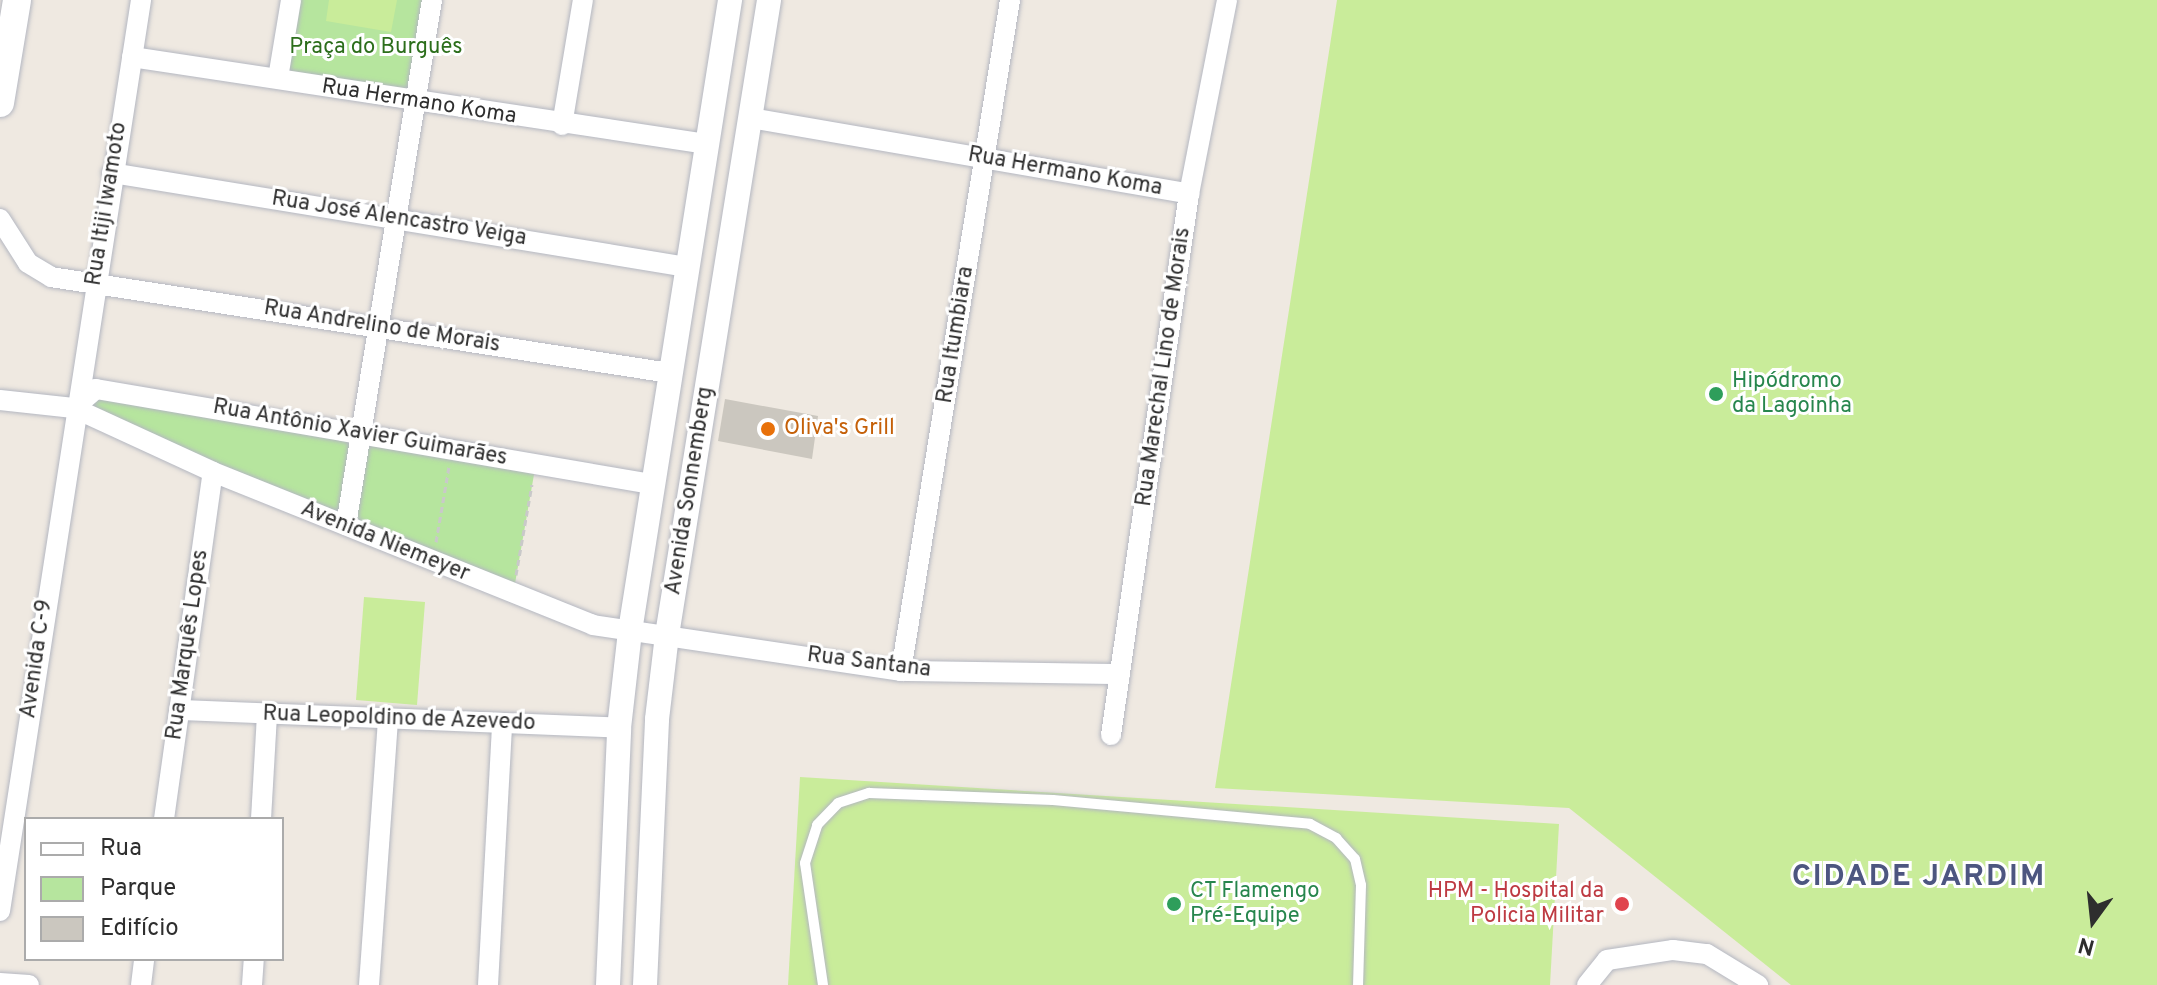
<!DOCTYPE html>
<meta charset="utf-8">
<style>
body{margin:0}
#map{position:relative;width:2157px;height:985px;overflow:hidden;background:#efe9e1;font-family:Overpass,sans-serif}
div>[style]{position:absolute}
.green>*{inset:0;background:#b6e59e}
.pitch>*{inset:0;background:#c9ec9a}
.building>*{inset:0;background:#cbc7bf}
.path>*{height:3px;margin-top:-1.5px;transform-origin:0;background:repeating-linear-gradient(90deg,#c9c9c9 0 6px,transparent 0 10px)}
.roads{filter:drop-shadow(0 0 2px #b4b7c1) drop-shadow(0 0 2px #b4b7c1)}
.service>*{height:10px;margin:-5px;padding:0 5px;transform-origin:5px;border-radius:5px;background:#fff}
.minor>*{height:20px;margin:-10px;padding:0 10px;transform-origin:10px;border-radius:10px;background:#fff}
.tertiary>*{height:24px;margin:-12px;padding:0 12px;transform-origin:12px;border-radius:12px;background:#fff}
.secondary>*{height:28px;margin:-14px;padding:0 14px;transform-origin:14px;border-radius:14px;background:#fff}
.dots>*{width:22px;height:22px;translate:-50% -50%;box-sizing:border-box;border:4px solid #fff;border-radius:50%}
span{translate:-50% -50%;white-space:nowrap;text-align:center;line-height:1.15;-webkit-text-stroke:6px #fff;paint-order:stroke}
.park-label{font-size:22px;color:#2c6e1b}
.street-label{font-size:22px;color:#2e2e2e}
.leisure-label{font-size:22px;color:#27864d}
.left{translate:0 -50%;text-align:left}
.food-label{font-size:22px;color:#c56008}
.health-label{font-size:22px;color:#be3a42}
.right{translate:-100% -50%;text-align:right}
.district-label{font-size:30px;color:#4d5680;font-weight:700;letter-spacing:2px}
.legend{position:absolute;left:24px;top:817px;width:260px;height:144px;box-sizing:border-box;background:#fff;border:2px solid #ababab;margin:0;padding:10px 14px;list-style:none;font-size:24px;color:#2e2e2e}
.legend li{display:flex;align-items:center;gap:16px;height:40px}
.legend b{width:40px;border:2px solid #ababab}
.north{position:absolute;left:2053px;top:881px;width:80px;height:80px;-webkit-text-stroke:6px #fff;paint-order:stroke;rotate:195deg;font-size:22px;font-weight:700;line-height:32px;text-align:center;color:#2e2e2e}
.north::after{content:'';display:block;margin:auto;width:28px;height:36px;background:#2e2e2e;clip-path:polygon(50% 0,100% 100%,50% 72%,0 100%)}
</style>
<div id="map">
<div class="green">
<div style="clip-path:polygon(291px 0,432px 0,415px 103px,278px 78px)"></div>
<div style="clip-path:polygon(96px 389px,536px 463px,513px 595px,74px 408px)"></div>
</div>
<div class="pitch">
<div style="clip-path:polygon(329px 0,397px 0,391px 32px,326px 21px)"></div>
<div style="clip-path:polygon(1337px 0,2157px 0,2157px 985px,1791px 985px,1569px 808px,1215px 788px)"></div>
<div style="clip-path:polygon(364px 597px,425px 602px,417px 705px,356px 700px)"></div>
<div style="clip-path:polygon(800px 777px,1559px 824px,1550px 985px,788px 985px)"></div>
</div>
<div class="building">
<div style="clip-path:polygon(725px 399px,818px 416px,812px 459px,718px 441px)"></div>
</div>
<div class="path">
<div style="left:436px;top:542px;width:76px;rotate:-80.2deg"></div>
<div style="left:516px;top:575px;width:92px;rotate:-80deg"></div>
</div>
<div class="roads">
<div class="service">
<div style="left:823px;top:985px;width:123px;rotate:-98.4deg"></div>
<div style="left:805px;top:863px;width:40px;rotate:-72deg"></div>
<div style="left:817px;top:825px;width:30px;rotate:-46deg"></div>
<div style="left:838px;top:803px;width:33px;rotate:-18deg"></div>
<div style="left:869px;top:793px;width:184px;rotate:2.2deg"></div>
<div style="left:1053px;top:800px;width:258px;rotate:5.3deg"></div>
<div style="left:1310px;top:824px;width:30px;rotate:28deg"></div>
<div style="left:1336px;top:838px;width:28px;rotate:48deg"></div>
<div style="left:1355px;top:859px;width:27px;rotate:77deg"></div>
<div style="left:1361px;top:885px;width:100px;rotate:91.7deg"></div>
</div>
<div class="minor">
<div style="left:132px;top:57px;width:582px;rotate:8.6deg"></div>
<div style="left:278px;top:78px;width:79px;rotate:-80.5deg"></div>
<div style="left:751px;top:118px;width:445px;rotate:9.8deg"></div>
<div style="left:562px;top:125px;width:127px;rotate:-80.5deg"></div>
<div style="left:112px;top:173px;width:583px;rotate:9.28deg"></div>
<div style="left:0;top:219px;width:52px;rotate:57.5deg"></div>
<div style="left:28px;top:263px;width:27px;rotate:31deg"></div>
<div style="left:51px;top:277px;width:626px;rotate:8.82deg"></div>
<div style="left:0;top:400px;width:74px;rotate:6.2deg"></div>
<div style="left:74px;top:408px;width:153px;rotate:24.7deg"></div>
<div style="left:213px;top:472px;width:410px;rotate:21.9deg"></div>
<div style="left:593px;top:625px;width:311px;rotate:8.5deg"></div>
<div style="left:901px;top:671px;width:219px;rotate:0.8deg"></div>
<div style="left:74px;top:408px;width:29px;rotate:-41deg"></div>
<div style="left:96px;top:389px;width:564px;rotate:9.7deg"></div>
<div style="left:346px;top:525px;width:532px;rotate:-80.7deg"></div>
<div style="left:901px;top:671px;width:680px;rotate:-80.77deg"></div>
<div style="left:179px;top:710px;width:440px;rotate:2.3deg"></div>
<div style="left:1111px;top:735px;width:547px;rotate:-81.8deg"></div>
<div style="left:1189px;top:194px;width:198px;rotate:-78.9deg"></div>
<div style="left:164px;top:819px;width:350px;rotate:-82deg"></div>
<div style="left:261px;top:819px;width:105px;rotate:-86.7deg"></div>
<div style="left:0;top:911px;width:922px;rotate:-81.2deg"></div>
<div style="left:0;top:983px;width:29px;rotate:4deg"></div>
<div style="left:141px;top:985px;width:26px;rotate:-83deg"></div>
<div style="left:252px;top:985px;width:26px;rotate:-86deg"></div>
<div style="left:369px;top:985px;width:267px;rotate:-85.9deg"></div>
<div style="left:488px;top:985px;width:262px;rotate:-86.9deg"></div>
<div style="left:1587px;top:985px;width:32px;rotate:-51deg"></div>
<div style="left:1607px;top:960px;width:67px;rotate:-8.6deg"></div>
<div style="left:1673px;top:950px;width:34px;rotate:7deg"></div>
<div style="left:1707px;top:954px;width:60px;rotate:31.3deg"></div>
</div>
<div class="tertiary">
<div style="left:608px;top:985px;width:257px;rotate:-87.5deg"></div>
<div style="left:619px;top:728px;width:98px;rotate:-83.5deg"></div>
<div style="left:630px;top:631px;width:639px;rotate:-80.99deg"></div>
<div style="left:645px;top:985px;width:266px;rotate:-87.4deg"></div>
<div style="left:657px;top:719px;width:85px;rotate:-83.2deg"></div>
<div style="left:667px;top:635px;width:643px;rotate:-80.87deg"></div>
</div>
<div class="secondary">
<div style="left:0;top:103px;width:104px;rotate:-80.6deg"></div>
</div>
</div>
<div class="dots">
<div style="left:1716px;top:394px;background:#2e9e5b"></div>
<div style="left:768px;top:429px;background:#e8710a"></div>
<div style="left:1174px;top:904px;background:#2e9e5b"></div>
<div style="left:1622px;top:904px;background:#e0444e"></div>
</div>
<div class="park-label">
<span style="left:376px;top:48px">Praça do Burguês</span>
</div>
<div class="street-label">
<span style="left:419px;top:102px;rotate:9deg">Rua Hermano Koma</span>
<span style="left:1065px;top:172px;rotate:10deg">Rua Hermano Koma</span>
<span style="left:107px;top:204px;rotate:-81deg">Rua Itiji Iwamoto</span>
<span style="left:399px;top:219px;rotate:9deg">Rua José Alencastro Veiga</span>
<span style="left:382px;top:327px;rotate:9deg">Rua Andrelino de Morais</span>
<span style="left:956px;top:335px;rotate:-81deg">Rua Itumbiara</span>
<span style="left:1164px;top:367px;rotate:-82deg">Rua Marechal Lino de Morais</span>
<span style="left:360px;top:433px;rotate:10deg">Rua Antônio Xavier Guimarães</span>
<span style="left:690px;top:491px;rotate:-81deg">Avenida Sonnemberg</span>
<span style="left:385px;top:542px;rotate:22deg">Avenida Niemeyer</span>
<span style="left:188px;top:645px;rotate:-82deg">Rua Marquês Lopes</span>
<span style="left:37px;top:659px;rotate:-82deg">Avenida C-9</span>
<span style="left:869px;top:663px;rotate:7deg">Rua Santana</span>
<span style="left:399px;top:719px;rotate:2deg">Rua Leopoldino de Azevedo</span>
</div>
<div class="leisure-label">
<span class="left" style="left:1732px;top:394px">Hipódromo<br>da Lagoinha</span>
<span class="left" style="left:1190px;top:904px">CT Flamengo<br>Pré-Equipe</span>
</div>
<div class="food-label">
<span class="left" style="left:784px;top:429px">Oliva's Grill</span>
</div>
<div class="health-label">
<span class="right" style="left:1604px;top:904px">HPM - Hospital da<br>Policia Militar</span>
</div>
<div class="district-label">
<span style="left:1919px;top:878px">CIDADE JARDIM</span>
</div>
<ul class="legend">
<li><b style="height:10px;background:#fff"></b>Rua</li>
<li><b style="height:22px;background:#b6e59e"></b>Parque</li>
<li><b style="height:22px;background:#cbc7bf"></b>Edifício</li>
</ul>
<div class="north">N</div>
</div>
